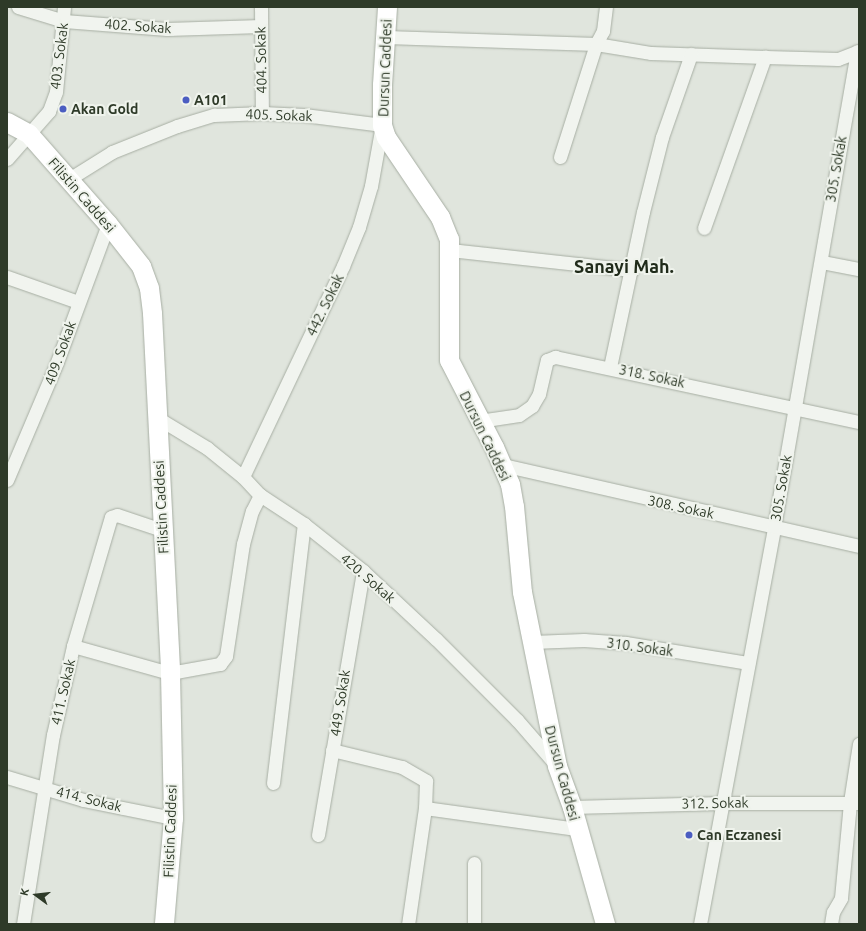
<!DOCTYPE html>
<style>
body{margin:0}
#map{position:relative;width:866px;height:931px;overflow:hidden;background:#e0e5dd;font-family:Ubuntu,sans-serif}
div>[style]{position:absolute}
.roads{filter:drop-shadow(0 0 1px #a7aea3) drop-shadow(0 0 1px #a7aea3)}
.street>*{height:13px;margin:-6.5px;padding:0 6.5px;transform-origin:6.5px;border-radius:6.5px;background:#f1f4ef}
.secondary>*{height:19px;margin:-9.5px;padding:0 9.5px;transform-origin:9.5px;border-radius:9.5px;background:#fff}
.dots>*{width:11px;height:11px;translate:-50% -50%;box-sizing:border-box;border:2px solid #eff3ec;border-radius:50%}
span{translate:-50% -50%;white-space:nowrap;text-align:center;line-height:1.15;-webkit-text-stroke:4px #eff3ec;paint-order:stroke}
.street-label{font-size:14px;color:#2e3a28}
.poi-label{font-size:14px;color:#2e3a28;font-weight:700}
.left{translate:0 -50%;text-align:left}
.district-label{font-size:18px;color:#202b1a;font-weight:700}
.frame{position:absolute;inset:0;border:8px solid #2e3a28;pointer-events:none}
.north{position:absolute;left:16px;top:875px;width:40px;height:40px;-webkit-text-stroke:3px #eff3ec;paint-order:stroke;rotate:285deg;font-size:11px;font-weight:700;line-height:16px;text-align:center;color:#2e3a28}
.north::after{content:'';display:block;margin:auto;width:14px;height:18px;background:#2e3a28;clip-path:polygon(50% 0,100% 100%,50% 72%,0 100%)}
</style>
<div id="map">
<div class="roads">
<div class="street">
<div style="left:18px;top:7px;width:48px;rotate:16.9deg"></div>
<div style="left:64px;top:21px;width:103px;rotate:4.4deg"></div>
<div style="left:167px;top:29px;width:94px;rotate:-1.8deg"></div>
<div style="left:261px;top:7px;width:106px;rotate:89.5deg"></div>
<div style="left:386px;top:37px;width:210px;rotate:1.9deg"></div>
<div style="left:596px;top:44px;width:56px;rotate:9.3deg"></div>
<div style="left:651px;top:53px;width:114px;rotate:2deg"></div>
<div style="left:765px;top:57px;width:73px;rotate:1.6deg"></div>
<div style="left:838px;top:59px;width:22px;rotate:-21deg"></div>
<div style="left:560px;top:157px;width:119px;rotate:-72.3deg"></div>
<div style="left:596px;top:44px;width:15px;rotate:-62deg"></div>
<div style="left:603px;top:31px;width:24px;rotate:-83deg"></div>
<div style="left:7px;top:159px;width:64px;rotate:-48.8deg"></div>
<div style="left:49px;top:111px;width:20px;rotate:-70deg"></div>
<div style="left:56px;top:92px;width:85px;rotate:-84.6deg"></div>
<div style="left:69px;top:179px;width:51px;rotate:-32.1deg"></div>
<div style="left:112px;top:152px;width:70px;rotate:-21.8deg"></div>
<div style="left:177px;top:126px;width:39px;rotate:-17deg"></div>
<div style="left:214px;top:115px;width:48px;rotate:-2.4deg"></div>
<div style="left:262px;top:113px;width:42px;rotate:2.7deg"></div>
<div style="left:304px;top:115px;width:79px;rotate:7.3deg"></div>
<div style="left:382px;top:125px;width:62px;rotate:100.2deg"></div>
<div style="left:371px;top:186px;width:43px;rotate:106.3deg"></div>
<div style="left:359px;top:227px;width:42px;rotate:112.3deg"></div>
<div style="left:343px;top:266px;width:233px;rotate:115.4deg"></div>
<div style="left:704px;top:228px;width:182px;rotate:-70.4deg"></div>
<div style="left:450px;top:250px;width:183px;rotate:6.3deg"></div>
<div style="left:822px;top:262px;width:38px;rotate:11deg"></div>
<div style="left:7px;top:277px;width:75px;rotate:19.4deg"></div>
<div style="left:610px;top:367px;width:158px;rotate:-78deg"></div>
<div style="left:643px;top:212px;width:77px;rotate:-75.8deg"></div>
<div style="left:662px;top:137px;width:88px;rotate:-70.7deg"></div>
<div style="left:156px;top:417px;width:60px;rotate:31.3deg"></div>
<div style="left:207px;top:448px;width:46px;rotate:38.9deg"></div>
<div style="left:243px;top:477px;width:25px;rotate:47deg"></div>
<div style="left:260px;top:495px;width:53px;rotate:33.4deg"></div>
<div style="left:304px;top:524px;width:75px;rotate:38.5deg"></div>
<div style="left:363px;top:571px;width:100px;rotate:43deg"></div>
<div style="left:436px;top:639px;width:115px;rotate:45deg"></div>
<div style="left:517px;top:720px;width:60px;rotate:49.1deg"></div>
<div style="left:479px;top:421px;width:40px;rotate:-8.5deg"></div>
<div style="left:519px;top:415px;width:16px;rotate:-35deg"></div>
<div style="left:532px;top:406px;width:14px;rotate:-60deg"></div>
<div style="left:539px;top:394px;width:35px;rotate:-77deg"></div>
<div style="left:547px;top:360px;width:9px;rotate:-21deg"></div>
<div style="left:555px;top:357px;width:311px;rotate:12.1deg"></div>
<div style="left:503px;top:465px;width:365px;rotate:12.8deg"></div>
<div style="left:7px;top:480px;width:128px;rotate:-67deg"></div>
<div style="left:57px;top:362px;width:147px;rotate:-69.7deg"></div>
<div style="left:532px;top:642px;width:52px;rotate:-2.2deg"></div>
<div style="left:584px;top:640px;width:42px;rotate:4.1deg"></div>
<div style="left:626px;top:643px;width:124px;rotate:9.3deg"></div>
<div style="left:73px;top:646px;width:101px;rotate:15.6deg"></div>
<div style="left:170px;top:673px;width:51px;rotate:-10.2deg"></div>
<div style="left:220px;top:664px;width:10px;rotate:-53deg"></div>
<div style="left:226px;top:656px;width:113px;rotate:-81.4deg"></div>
<div style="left:243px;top:544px;width:34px;rotate:-75deg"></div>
<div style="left:252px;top:511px;width:18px;rotate:-63deg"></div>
<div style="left:332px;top:750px;width:72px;rotate:13.7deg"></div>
<div style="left:402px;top:767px;width:28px;rotate:30deg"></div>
<div style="left:426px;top:781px;width:27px;rotate:92deg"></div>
<div style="left:425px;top:808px;width:117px;rotate:98.3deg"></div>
<div style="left:7px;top:777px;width:79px;rotate:16.8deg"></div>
<div style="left:83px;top:800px;width:92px;rotate:11.3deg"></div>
<div style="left:273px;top:783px;width:261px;rotate:-83.2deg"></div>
<div style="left:572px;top:807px;width:149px;rotate:-1.5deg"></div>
<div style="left:721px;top:803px;width:138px"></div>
<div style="left:425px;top:808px;width:153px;rotate:7.9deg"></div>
<div style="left:318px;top:835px;width:268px;rotate:-80.3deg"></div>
<div style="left:474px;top:863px;width:61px;rotate:90deg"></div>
<div style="left:23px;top:924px;width:191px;rotate:-81deg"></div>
<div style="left:53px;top:735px;width:91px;rotate:-77.3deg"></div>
<div style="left:73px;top:646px;width:134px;rotate:-73.6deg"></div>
<div style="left:111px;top:517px;width:6px;rotate:-18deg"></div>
<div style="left:117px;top:515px;width:47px;rotate:18.4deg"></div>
<div style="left:700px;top:924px;width:404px;rotate:-79.4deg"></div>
<div style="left:774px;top:527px;width:483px;rotate:-80.1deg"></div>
<div style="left:831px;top:924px;width:12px;rotate:-81deg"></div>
<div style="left:833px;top:912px;width:16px;rotate:-60deg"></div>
<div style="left:841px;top:898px;width:96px;rotate:-84.6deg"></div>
<div style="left:850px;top:802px;width:59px;rotate:-81.2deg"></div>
</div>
<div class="secondary">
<div style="left:387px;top:7px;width:78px;rotate:93.7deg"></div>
<div style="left:382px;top:85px;width:40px;rotate:90deg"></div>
<div style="left:382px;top:125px;width:13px;rotate:72deg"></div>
<div style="left:386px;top:137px;width:97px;rotate:56deg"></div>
<div style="left:440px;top:217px;width:24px;rotate:68deg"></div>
<div style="left:449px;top:239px;width:121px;rotate:90deg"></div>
<div style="left:449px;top:360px;width:98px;rotate:62.7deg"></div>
<div style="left:494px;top:447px;width:40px;rotate:66.6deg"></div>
<div style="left:510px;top:484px;width:22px;rotate:80deg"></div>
<div style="left:514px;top:506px;width:86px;rotate:84.7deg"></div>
<div style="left:522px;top:592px;width:177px;rotate:78.6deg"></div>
<div style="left:557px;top:766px;width:44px;rotate:69.9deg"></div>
<div style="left:572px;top:807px;width:122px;rotate:74.2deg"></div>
<div style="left:7px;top:122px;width:24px;rotate:28deg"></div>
<div style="left:28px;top:133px;width:121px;rotate:48.7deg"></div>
<div style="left:108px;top:224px;width:53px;rotate:51.8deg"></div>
<div style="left:141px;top:266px;width:23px;rotate:70deg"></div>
<div style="left:149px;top:288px;width:25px;rotate:83deg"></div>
<div style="left:152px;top:313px;width:360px;rotate:87.1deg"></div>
<div style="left:170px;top:673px;width:145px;rotate:88.8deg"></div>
<div style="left:173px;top:818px;width:106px;rotate:94.9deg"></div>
</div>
</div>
<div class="dots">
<div style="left:186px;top:100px;background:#4b5dc1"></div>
<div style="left:63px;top:109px;background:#4b5dc1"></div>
<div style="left:689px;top:835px;background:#4b5dc1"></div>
</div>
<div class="street-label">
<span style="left:138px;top:26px;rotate:4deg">402. Sokak</span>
<span style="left:59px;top:56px;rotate:-83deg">403. Sokak</span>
<span style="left:261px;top:60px;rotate:-91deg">404. Sokak</span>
<span style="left:385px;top:68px;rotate:-88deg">Dursun Caddesi</span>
<span style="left:279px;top:115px;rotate:2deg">405. Sokak</span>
<span style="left:836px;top:169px;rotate:-80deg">305. Sokak</span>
<span style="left:82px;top:195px;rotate:49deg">Filistin Caddesi</span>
<span style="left:325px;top:305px;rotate:-64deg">442. Sokak</span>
<span style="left:60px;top:353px;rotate:-70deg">409. Sokak</span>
<span style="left:652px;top:376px;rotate:12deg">318. Sokak</span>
<span style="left:485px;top:436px;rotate:64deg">Dursun Caddesi</span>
<span style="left:781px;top:488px;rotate:-80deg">305. Sokak</span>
<span style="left:161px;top:507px;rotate:-93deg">Filistin Caddesi</span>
<span style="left:681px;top:507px;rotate:12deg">308. Sokak</span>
<span style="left:368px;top:578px;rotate:41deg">420. Sokak</span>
<span style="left:640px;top:647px;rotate:8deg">310. Sokak</span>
<span style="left:63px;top:692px;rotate:-77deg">411. Sokak</span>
<span style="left:340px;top:703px;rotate:-81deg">449. Sokak</span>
<span style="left:562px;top:773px;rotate:75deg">Dursun Caddesi</span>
<span style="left:89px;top:799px;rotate:14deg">414. Sokak</span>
<span style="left:715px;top:803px;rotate:-1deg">312. Sokak</span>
<span style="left:170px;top:831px;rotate:-88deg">Filistin Caddesi</span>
</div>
<div class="poi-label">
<span class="left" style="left:194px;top:100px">A101</span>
<span class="left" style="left:71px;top:109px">Akan Gold</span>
<span class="left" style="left:697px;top:835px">Can Eczanesi</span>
</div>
<div class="district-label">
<span style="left:624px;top:266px">Sanayi Mah.</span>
</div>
<div class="frame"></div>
<div class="north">K</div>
</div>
